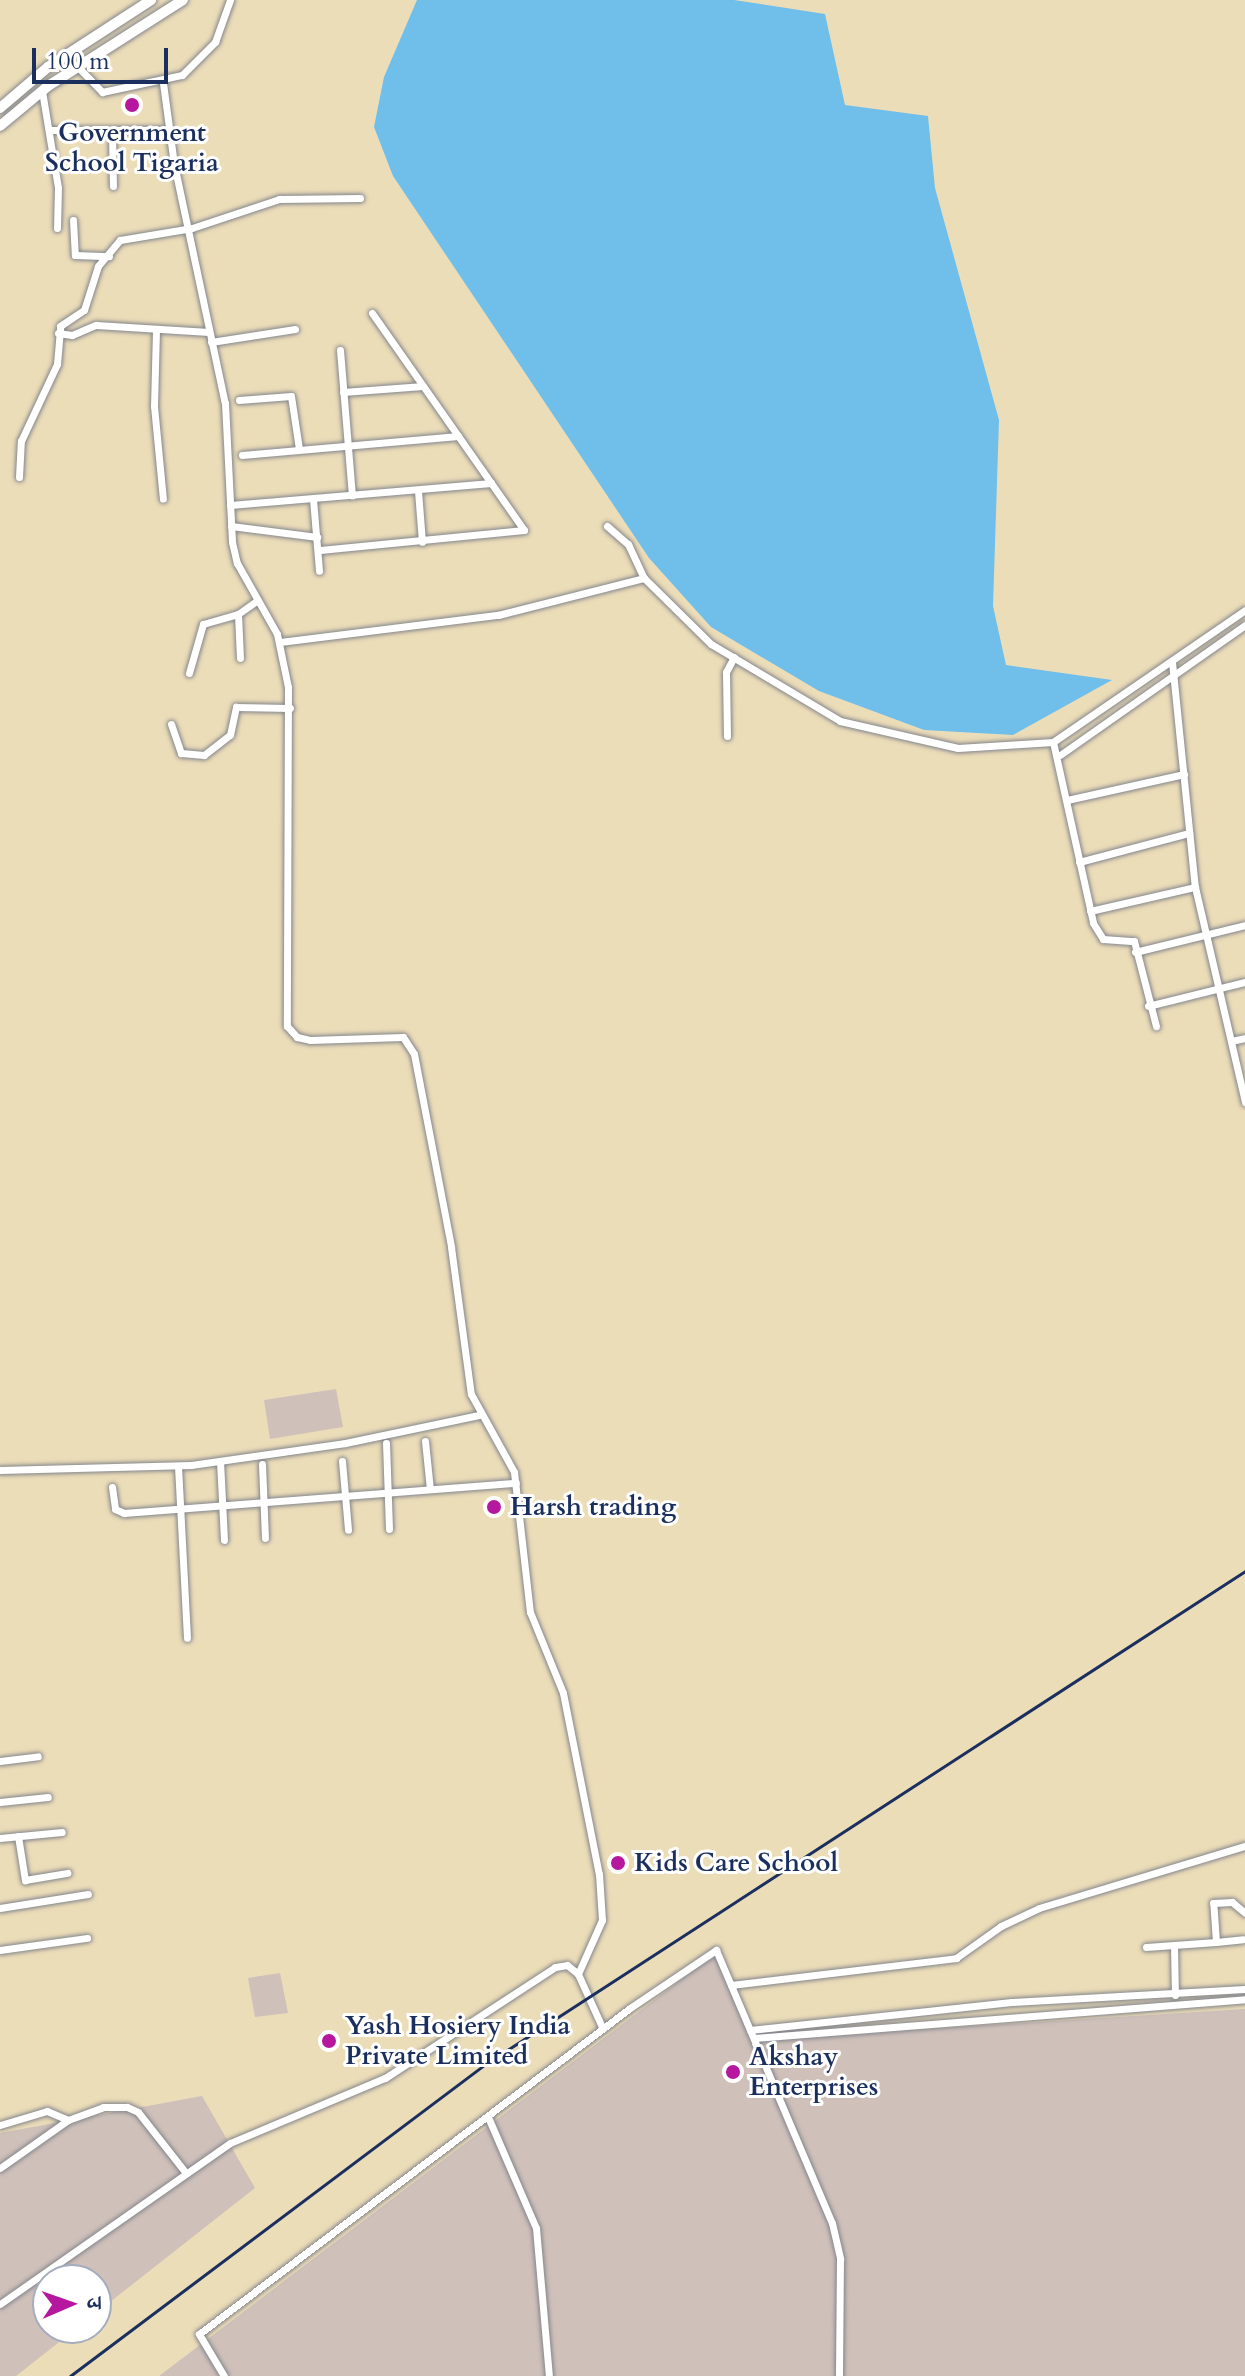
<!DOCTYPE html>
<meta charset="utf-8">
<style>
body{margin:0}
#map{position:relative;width:1245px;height:2376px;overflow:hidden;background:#ecddb9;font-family:Cardo,"Noto Serif Devanagari",serif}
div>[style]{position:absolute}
.industrial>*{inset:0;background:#cfc0ba}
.water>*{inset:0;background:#70beea}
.roads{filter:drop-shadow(0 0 2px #84868c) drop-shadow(0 0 2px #84868c)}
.street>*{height:7px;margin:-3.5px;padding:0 3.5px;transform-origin:3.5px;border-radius:3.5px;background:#fff}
.secondary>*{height:10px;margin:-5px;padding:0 5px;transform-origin:5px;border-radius:5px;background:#fff}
.rail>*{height:3px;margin:-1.5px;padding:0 1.5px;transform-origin:1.5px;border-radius:1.5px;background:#1b2f5e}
.dots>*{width:22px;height:22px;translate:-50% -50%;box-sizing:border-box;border:4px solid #fff;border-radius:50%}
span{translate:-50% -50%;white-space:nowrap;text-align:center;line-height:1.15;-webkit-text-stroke:6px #fff;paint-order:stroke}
.poi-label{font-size:26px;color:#1b2f5e;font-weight:700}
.left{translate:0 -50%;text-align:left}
.north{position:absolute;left:32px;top:2264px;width:80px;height:80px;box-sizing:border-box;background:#fff;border:2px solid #a4acbf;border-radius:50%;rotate:88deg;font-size:22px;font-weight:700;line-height:32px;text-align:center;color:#1b2f5e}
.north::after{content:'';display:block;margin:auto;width:28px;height:36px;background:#b5179e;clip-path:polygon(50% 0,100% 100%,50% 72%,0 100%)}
.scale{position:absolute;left:32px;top:48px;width:136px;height:36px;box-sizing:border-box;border:4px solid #1b2f5e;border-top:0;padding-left:10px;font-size:24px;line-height:28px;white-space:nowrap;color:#1b2f5e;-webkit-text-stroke:6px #fff;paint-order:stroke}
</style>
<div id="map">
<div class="industrial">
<div style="clip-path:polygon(336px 1389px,343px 1427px,270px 1439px,264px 1400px)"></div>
<div style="clip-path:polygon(715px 1954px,752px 2040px,1245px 2009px,1245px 2376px,159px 2376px)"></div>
<div style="clip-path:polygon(280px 1973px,288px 2013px,255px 2017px,248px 1978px)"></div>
<div style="clip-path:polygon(202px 2096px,255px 2188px,96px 2313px,96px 2280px,48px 2280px,48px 2328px,77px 2328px,16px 2376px,0 2376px,0 2133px)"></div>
</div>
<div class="water">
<div style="clip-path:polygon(417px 0,734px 0,825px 14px,845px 105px,928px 116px,935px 188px,999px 420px,993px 606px,1006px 665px,1112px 680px,1013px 735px,924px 730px,819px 691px,711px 627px,649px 558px,393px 176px,374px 127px,384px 77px)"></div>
</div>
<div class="roads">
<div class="street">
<div style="left:78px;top:67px;width:35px;rotate:46deg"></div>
<div style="left:102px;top:92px;width:82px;rotate:-12deg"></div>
<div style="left:182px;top:75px;width:47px;rotate:-45deg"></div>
<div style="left:215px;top:42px;width:45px;rotate:-70.3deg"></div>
<div style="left:163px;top:83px;width:82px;rotate:82.3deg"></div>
<div style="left:174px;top:164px;width:244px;rotate:78deg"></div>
<div style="left:225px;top:403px;width:139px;rotate:87.1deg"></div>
<div style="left:232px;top:542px;width:22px;rotate:77deg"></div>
<div style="left:237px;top:563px;width:81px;rotate:60.6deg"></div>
<div style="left:277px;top:634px;width:54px;rotate:78.3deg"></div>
<div style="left:288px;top:687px;width:339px;rotate:90.2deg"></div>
<div style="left:287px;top:1026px;width:15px;rotate:48deg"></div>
<div style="left:297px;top:1037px;width:13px;rotate:13deg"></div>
<div style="left:310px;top:1040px;width:93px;rotate:-1.8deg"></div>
<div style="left:403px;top:1037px;width:20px;rotate:57deg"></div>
<div style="left:414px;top:1054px;width:197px;rotate:79.1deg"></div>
<div style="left:451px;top:1247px;width:148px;rotate:82.3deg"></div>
<div style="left:471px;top:1394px;width:89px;rotate:61.1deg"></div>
<div style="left:514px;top:1472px;width:141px;rotate:83.5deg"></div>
<div style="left:530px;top:1612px;width:87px;rotate:67.8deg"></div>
<div style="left:563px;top:1693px;width:185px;rotate:78.8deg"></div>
<div style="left:599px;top:1874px;width:46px;rotate:86.3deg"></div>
<div style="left:602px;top:1920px;width:59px;rotate:114deg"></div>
<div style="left:42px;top:91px;width:98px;rotate:80.6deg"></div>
<div style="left:58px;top:188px;width:40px;rotate:91.4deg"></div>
<div style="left:49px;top:130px;width:119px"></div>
<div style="left:112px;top:131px;width:55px;rotate:89deg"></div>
<div style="left:73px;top:220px;width:35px;rotate:87deg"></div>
<div style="left:75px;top:255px;width:34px;rotate:2deg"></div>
<div style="left:156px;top:330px;width:76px;rotate:91.5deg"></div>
<div style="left:154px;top:406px;width:93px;rotate:84.5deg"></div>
<div style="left:58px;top:333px;width:14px;rotate:8deg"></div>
<div style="left:72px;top:335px;width:26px;rotate:-23deg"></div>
<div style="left:96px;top:325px;width:113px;rotate:3.5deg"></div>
<div style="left:211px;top:342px;width:85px;rotate:-8.8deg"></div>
<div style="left:340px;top:350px;width:146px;rotate:85.3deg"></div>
<div style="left:343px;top:392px;width:80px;rotate:-4.3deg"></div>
<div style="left:239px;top:400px;width:52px;rotate:-4.4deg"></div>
<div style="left:291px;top:396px;width:54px;rotate:81.4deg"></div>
<div style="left:242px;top:455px;width:217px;rotate:-5deg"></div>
<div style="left:19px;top:477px;width:36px;rotate:-87deg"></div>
<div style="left:21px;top:441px;width:85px;rotate:-64.9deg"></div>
<div style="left:57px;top:364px;width:38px;rotate:-85deg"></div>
<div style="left:60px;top:326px;width:29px;rotate:-34deg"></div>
<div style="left:84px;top:310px;width:46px;rotate:-72.3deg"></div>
<div style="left:98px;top:266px;width:34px;rotate:-50deg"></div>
<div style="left:120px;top:240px;width:73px;rotate:-9.5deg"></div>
<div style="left:192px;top:228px;width:92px;rotate:-18.4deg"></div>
<div style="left:279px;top:199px;width:81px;rotate:-0.7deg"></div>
<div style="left:418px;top:491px;width:51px;rotate:85.5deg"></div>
<div style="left:313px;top:499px;width:72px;rotate:85.2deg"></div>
<div style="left:230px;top:505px;width:262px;rotate:-4.8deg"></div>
<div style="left:231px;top:526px;width:87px;rotate:7.3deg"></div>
<div style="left:607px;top:526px;width:28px;rotate:41deg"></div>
<div style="left:628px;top:544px;width:38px;rotate:65deg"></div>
<div style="left:320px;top:550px;width:205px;rotate:-5.6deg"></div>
<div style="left:524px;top:530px;width:265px;rotate:-125deg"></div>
<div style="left:238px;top:614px;width:44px;rotate:87.4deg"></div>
<div style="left:280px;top:642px;width:220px;rotate:-7.1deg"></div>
<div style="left:498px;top:615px;width:151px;rotate:-14.2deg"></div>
<div style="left:644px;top:578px;width:94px;rotate:44.6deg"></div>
<div style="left:711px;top:644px;width:150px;rotate:30.8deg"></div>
<div style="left:840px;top:721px;width:121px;rotate:12.9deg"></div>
<div style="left:958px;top:748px;width:95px;rotate:-3.6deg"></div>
<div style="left:1053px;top:742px;width:185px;rotate:77.5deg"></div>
<div style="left:1093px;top:923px;width:19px;rotate:58deg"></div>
<div style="left:1103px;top:939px;width:31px;rotate:4deg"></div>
<div style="left:1134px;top:941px;width:88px;rotate:75.5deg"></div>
<div style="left:1172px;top:662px;width:226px;rotate:84.2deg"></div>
<div style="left:1195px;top:887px;width:221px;rotate:76.9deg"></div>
<div style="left:189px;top:673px;width:51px;rotate:-74.1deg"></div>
<div style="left:203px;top:624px;width:36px;rotate:-16deg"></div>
<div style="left:238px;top:614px;width:24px;rotate:-35deg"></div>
<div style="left:171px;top:724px;width:31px;rotate:71deg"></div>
<div style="left:181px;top:753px;width:23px;rotate:5deg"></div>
<div style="left:204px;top:755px;width:33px;rotate:-38deg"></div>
<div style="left:230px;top:735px;width:29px;rotate:-78deg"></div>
<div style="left:236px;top:707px;width:54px;rotate:1.1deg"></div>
<div style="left:727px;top:736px;width:64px;rotate:-90.9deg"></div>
<div style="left:726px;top:672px;width:17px;rotate:-62deg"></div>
<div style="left:1053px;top:742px;width:233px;rotate:-34.5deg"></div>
<div style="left:1060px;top:755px;width:226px;rotate:-35.1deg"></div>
<div style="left:1067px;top:800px;width:120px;rotate:-12.5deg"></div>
<div style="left:1079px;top:862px;width:114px;rotate:-14.8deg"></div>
<div style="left:1090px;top:911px;width:108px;rotate:-12.9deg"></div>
<div style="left:1135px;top:952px;width:113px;rotate:-13.8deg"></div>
<div style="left:1148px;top:1006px;width:100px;rotate:-13.9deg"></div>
<div style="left:1231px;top:1041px;width:14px;rotate:-12deg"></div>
<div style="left:425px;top:1441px;width:48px;rotate:84.1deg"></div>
<div style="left:386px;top:1443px;width:86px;rotate:88deg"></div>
<div style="left:220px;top:1461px;width:79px;rotate:87.1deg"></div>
<div style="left:342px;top:1461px;width:69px;rotate:85deg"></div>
<div style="left:262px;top:1464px;width:74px;rotate:87.7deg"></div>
<div style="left:178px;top:1466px;width:172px;rotate:87deg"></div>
<div style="left:0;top:1470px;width:191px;rotate:-1.5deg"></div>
<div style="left:191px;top:1465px;width:156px;rotate:-8.1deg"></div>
<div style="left:345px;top:1443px;width:137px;rotate:-11.8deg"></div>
<div style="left:112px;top:1487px;width:22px;rotate:82deg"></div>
<div style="left:115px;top:1509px;width:10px;rotate:24deg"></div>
<div style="left:124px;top:1513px;width:393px;rotate:-4.4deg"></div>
<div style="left:0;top:1761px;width:38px;rotate:-7deg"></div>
<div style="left:0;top:1802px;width:48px;rotate:-5.9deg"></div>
<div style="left:18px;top:1836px;width:45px;rotate:81deg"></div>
<div style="left:25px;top:1880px;width:43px;rotate:-9.5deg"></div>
<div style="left:0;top:1838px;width:62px;rotate:-5.5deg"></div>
<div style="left:0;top:1908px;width:89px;rotate:-9deg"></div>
<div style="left:1216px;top:1942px;width:27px;rotate:-6deg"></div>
<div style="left:1174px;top:1945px;width:50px;rotate:88.9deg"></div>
<div style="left:1146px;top:1947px;width:70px;rotate:-4.1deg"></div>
<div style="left:1216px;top:1942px;width:39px;rotate:-94deg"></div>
<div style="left:1213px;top:1903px;width:19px;rotate:-3deg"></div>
<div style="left:1232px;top:1902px;width:17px;rotate:40deg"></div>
<div style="left:0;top:1950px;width:88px;rotate:-7.9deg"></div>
<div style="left:731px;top:1985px;width:227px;rotate:-6.8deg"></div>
<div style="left:956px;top:1958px;width:55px;rotate:-35.4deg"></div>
<div style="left:1001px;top:1926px;width:42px;rotate:-25.3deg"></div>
<div style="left:1039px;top:1908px;width:215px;rotate:-16.8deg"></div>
<div style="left:750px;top:2030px;width:263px;rotate:-6.1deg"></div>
<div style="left:1012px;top:2002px;width:233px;rotate:-3.2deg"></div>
<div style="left:754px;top:2038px;width:493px;rotate:-4.5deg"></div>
<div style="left:488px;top:2117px;width:121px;rotate:66.6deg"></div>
<div style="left:536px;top:2228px;width:149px;rotate:85deg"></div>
<div style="left:0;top:2125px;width:49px;rotate:-16.6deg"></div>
<div style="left:47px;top:2111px;width:23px;rotate:23deg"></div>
<div style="left:68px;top:2120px;width:37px;rotate:-20deg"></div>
<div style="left:103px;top:2107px;width:24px"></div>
<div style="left:127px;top:2107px;width:12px;rotate:24deg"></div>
<div style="left:138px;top:2112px;width:78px;rotate:51.8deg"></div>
<div style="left:0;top:2168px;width:83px;rotate:-35.2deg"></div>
<div style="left:0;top:2304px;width:281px;rotate:-35deg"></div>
<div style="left:230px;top:2143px;width:168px;rotate:-22.8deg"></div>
<div style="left:385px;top:2078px;width:203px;rotate:-33.1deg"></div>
<div style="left:555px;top:1967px;width:12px;rotate:-9deg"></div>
<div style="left:567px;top:1965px;width:14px;rotate:39deg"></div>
<div style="left:578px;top:1974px;width:60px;rotate:65.6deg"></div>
<div style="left:224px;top:2376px;width:49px;rotate:-120.8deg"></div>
<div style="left:199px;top:2334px;width:540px;rotate:-37.1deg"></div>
<div style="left:630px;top:2008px;width:104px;rotate:-34deg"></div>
<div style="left:716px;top:1950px;width:297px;rotate:67deg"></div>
<div style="left:832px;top:2223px;width:37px;rotate:77deg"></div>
<div style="left:840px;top:2259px;width:117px;rotate:90.5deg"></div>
</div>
<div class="secondary">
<div style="left:0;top:108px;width:63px;rotate:-40.5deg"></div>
<div style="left:48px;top:67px;width:123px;rotate:-33deg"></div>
<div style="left:0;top:126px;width:62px;rotate:-39.8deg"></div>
<div style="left:48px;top:86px;width:160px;rotate:-32.5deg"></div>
</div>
</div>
<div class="rail">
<div style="left:70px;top:2376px;width:518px;rotate:-36.91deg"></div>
<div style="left:484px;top:2065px;width:907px;rotate:-32.99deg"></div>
</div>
<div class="dots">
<div style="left:132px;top:105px;background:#b5179e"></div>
<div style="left:494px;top:1507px;background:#b5179e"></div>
<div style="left:618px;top:1863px;background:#b5179e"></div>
<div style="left:329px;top:2041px;background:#b5179e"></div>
<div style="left:733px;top:2072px;background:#b5179e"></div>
</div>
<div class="poi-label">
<span style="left:132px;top:148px">Government<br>School Tigaria</span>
<span class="left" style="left:510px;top:1507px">Harsh trading</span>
<span class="left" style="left:634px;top:1863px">Kids Care School</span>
<span class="left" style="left:345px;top:2041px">Yash Hosiery India<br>Private Limited</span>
<span class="left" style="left:749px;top:2072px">Akshay<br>Enterprises</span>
</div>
<div class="north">उ</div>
<div class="scale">100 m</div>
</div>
